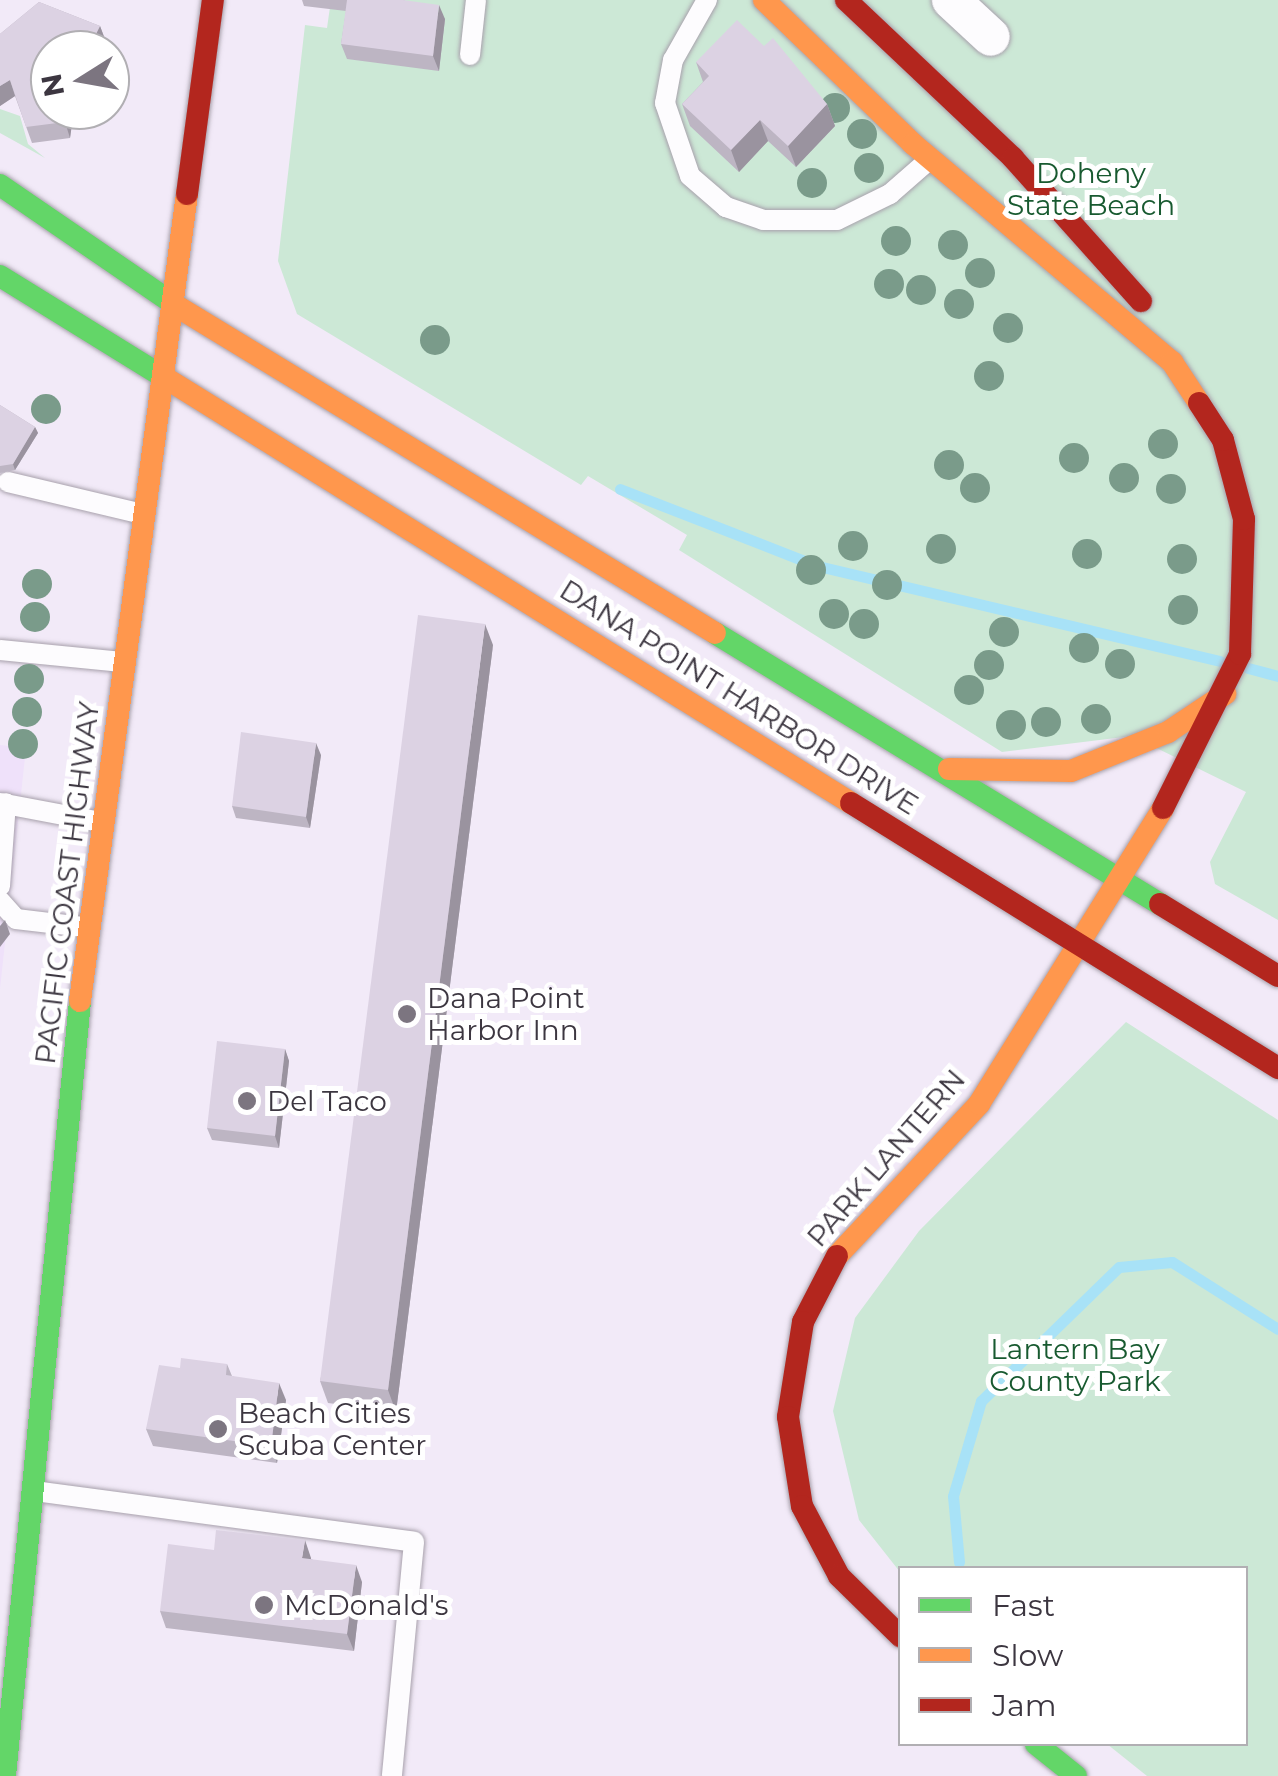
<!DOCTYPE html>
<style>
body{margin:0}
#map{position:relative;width:1278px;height:1776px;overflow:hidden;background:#f2eaf8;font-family:Montserrat,sans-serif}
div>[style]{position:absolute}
.built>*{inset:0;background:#efe1fa}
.green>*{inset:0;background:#cce8d6}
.stream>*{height:11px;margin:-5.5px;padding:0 5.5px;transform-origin:5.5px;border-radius:5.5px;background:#a8e2f7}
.roads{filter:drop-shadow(0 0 2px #a8a1ac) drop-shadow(0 0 2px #a8a1ac)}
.lane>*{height:20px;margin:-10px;padding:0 10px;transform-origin:10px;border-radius:10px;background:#fdfcfe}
.street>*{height:38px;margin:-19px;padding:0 19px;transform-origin:19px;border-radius:19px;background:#fdfcfe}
.fast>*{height:22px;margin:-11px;padding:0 11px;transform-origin:11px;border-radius:11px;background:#63d668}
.slow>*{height:22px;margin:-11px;padding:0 11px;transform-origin:11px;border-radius:11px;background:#ff974d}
.jam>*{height:22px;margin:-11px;padding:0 11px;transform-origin:11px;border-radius:11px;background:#b3261e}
.trees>*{width:30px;height:30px;margin:-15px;border-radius:50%;background:#7a9b8a}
.wall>*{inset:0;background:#bdb5c3}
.shaded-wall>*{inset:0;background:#9a939f}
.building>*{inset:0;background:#dcd2e3}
.dots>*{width:28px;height:28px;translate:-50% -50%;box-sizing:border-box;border:5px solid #fff;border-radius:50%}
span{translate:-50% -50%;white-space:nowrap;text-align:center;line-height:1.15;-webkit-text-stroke:10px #fff;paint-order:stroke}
.park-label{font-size:28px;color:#185a30}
.street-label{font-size:28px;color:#3c3640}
.poi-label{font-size:28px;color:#3c3640}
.left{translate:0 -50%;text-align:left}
.legend{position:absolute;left:898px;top:1566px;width:350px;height:180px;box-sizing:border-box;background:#fff;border:2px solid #b1afb3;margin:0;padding:12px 18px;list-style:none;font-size:30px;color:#3c3640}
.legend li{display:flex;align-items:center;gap:20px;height:50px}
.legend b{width:50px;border:2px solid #b1afb3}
.north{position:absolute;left:30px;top:30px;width:100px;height:100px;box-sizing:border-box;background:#fff;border:2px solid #b1afb3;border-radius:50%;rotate:259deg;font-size:28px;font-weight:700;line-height:40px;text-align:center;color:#3c3640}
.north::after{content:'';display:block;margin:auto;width:35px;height:45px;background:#7c7580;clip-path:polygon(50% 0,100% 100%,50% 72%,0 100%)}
</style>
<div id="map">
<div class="built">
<div style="clip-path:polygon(0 745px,26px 748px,0 989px)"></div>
</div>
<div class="green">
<div style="clip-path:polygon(331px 0,1278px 0,1278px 920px,1215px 884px,1210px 862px,1246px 792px,1132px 736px,1002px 752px,679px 550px,687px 535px,588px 476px,581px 485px,297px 314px,278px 261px,305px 25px,327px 28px)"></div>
<div style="clip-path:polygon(0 109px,20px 116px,28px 144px,45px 158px,0 133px)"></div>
<div style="clip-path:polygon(1126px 1022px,1278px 1120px,1278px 1776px,1147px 1776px,1107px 1744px,1246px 1744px,1246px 1568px,900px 1572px,859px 1520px,833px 1411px,855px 1318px,919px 1231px)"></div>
</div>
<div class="stream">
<div style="left:620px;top:489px;width:212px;rotate:21.3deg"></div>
<div style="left:818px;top:566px;width:413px;rotate:13.3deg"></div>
<div style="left:1248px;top:668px;width:31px;rotate:15deg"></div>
<div style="left:959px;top:1562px;width:66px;rotate:-95.2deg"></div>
<div style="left:953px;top:1496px;width:99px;rotate:-73.6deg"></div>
<div style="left:981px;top:1401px;width:192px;rotate:-44.2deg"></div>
<div style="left:1119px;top:1267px;width:53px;rotate:-5.4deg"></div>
<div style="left:1172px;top:1262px;width:125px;rotate:32.3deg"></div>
</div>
<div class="roads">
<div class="lane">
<div style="left:707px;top:0;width:69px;rotate:119.5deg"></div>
<div style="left:673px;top:60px;width:44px;rotate:100.5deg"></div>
<div style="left:665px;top:103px;width:77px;rotate:71.1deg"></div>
<div style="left:690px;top:176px;width:48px;rotate:40.7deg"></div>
<div style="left:726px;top:207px;width:39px;rotate:19deg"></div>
<div style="left:763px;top:220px;width:74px"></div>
<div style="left:837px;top:220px;width:59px;rotate:-26.1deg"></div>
<div style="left:890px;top:194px;width:52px;rotate:-41.1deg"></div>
<div style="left:470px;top:55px;width:55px;rotate:-83.8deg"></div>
<div style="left:8px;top:482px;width:138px;rotate:13.4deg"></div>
<div style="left:0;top:650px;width:123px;rotate:5.6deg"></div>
<div style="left:0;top:803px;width:103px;rotate:10.7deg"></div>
<div style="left:0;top:886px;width:83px;rotate:-85.9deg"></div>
<div style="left:0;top:901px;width:24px;rotate:48deg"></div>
<div style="left:16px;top:919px;width:67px;rotate:6.8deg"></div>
<div style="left:34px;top:1491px;width:383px;rotate:7.6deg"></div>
<div style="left:414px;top:1542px;width:235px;rotate:95.4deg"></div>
</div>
<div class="street">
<div style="left:951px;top:0;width:54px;rotate:42.8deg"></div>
</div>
<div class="fast">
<div style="left:0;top:185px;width:216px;rotate:34.4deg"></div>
<div style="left:0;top:276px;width:196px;rotate:31.7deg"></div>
<div style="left:715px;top:633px;width:521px;rotate:31.34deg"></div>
<div style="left:1036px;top:1744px;width:51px;rotate:38.7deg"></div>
<div style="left:5px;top:1776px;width:779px;rotate:-84.47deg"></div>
</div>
<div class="slow">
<div style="left:764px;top:0;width:207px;rotate:44deg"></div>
<div style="left:913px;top:144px;width:339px;rotate:40.1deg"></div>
<div style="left:1172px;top:362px;width:49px;rotate:56.6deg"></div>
<div style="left:178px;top:307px;width:628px;rotate:31.26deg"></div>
<div style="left:167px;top:379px;width:805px;rotate:31.79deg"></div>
<div style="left:949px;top:769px;width:122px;rotate:0.9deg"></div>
<div style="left:1071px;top:771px;width:105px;rotate:-21.9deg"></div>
<div style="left:1168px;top:732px;width:69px;rotate:-33.7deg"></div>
<div style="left:80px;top:1001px;width:814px;rotate:-82.45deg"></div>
<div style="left:837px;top:1256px;width:208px;rotate:-46.9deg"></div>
<div style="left:979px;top:1104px;width:349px;rotate:-58.1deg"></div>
</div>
<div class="jam">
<div style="left:846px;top:0;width:230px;rotate:43.4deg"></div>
<div style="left:1013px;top:158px;width:192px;rotate:48.2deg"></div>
<div style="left:187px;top:194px;width:196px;rotate:-82.4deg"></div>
<div style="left:851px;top:803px;width:503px;rotate:31.82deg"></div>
<div style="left:1163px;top:808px;width:172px;rotate:-63.4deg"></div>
<div style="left:1240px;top:654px;width:135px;rotate:-88.3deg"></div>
<div style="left:1244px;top:519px;width:82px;rotate:-104.9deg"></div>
<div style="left:1223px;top:440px;width:44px;rotate:-123deg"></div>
<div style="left:1160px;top:904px;width:138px;rotate:31.4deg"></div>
<div style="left:837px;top:1256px;width:74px;rotate:117.3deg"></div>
<div style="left:803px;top:1322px;width:96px;rotate:99deg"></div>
<div style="left:788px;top:1417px;width:90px;rotate:81.1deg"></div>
<div style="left:802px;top:1506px;width:79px;rotate:62.1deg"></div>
<div style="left:839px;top:1576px;width:86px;rotate:44.5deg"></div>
</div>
</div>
<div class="trees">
<div style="left:835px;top:108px"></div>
<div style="left:862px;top:134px"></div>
<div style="left:869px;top:168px"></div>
<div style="left:812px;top:183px"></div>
<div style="left:896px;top:241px"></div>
<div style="left:953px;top:245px"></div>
<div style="left:980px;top:273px"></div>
<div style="left:889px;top:284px"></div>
<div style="left:921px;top:290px"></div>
<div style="left:959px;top:304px"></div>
<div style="left:1008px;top:328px"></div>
<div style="left:435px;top:340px"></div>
<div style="left:989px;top:376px"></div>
<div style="left:46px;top:409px"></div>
<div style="left:1163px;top:444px"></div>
<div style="left:1074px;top:458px"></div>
<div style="left:949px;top:465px"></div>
<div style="left:1124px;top:478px"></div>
<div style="left:975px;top:488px"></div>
<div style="left:1171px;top:489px"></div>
<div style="left:853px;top:546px"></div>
<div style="left:941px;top:549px"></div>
<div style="left:1087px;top:554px"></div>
<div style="left:1182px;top:559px"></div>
<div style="left:811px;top:570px"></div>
<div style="left:37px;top:584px"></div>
<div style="left:887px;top:585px"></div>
<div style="left:1183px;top:610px"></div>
<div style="left:834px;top:614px"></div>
<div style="left:35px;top:617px"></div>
<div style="left:864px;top:624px"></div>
<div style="left:1004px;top:632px"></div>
<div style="left:1084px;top:648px"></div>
<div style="left:1120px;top:664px"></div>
<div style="left:989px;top:665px"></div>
<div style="left:29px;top:679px"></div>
<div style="left:969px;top:690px"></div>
<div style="left:27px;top:712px"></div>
<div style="left:1096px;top:719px"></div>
<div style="left:1046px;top:722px"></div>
<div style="left:1011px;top:725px"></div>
<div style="left:23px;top:744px"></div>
</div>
<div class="wall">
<div style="clip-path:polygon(302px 0,403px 0,445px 19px,439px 71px,347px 59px,341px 44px,346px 11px,304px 6px)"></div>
<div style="clip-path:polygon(39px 2px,100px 26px,106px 42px,102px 50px,50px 50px,50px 110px,74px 110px,70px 138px,32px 143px,15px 96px,0 106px,0 34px)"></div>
<div style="clip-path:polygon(696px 62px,827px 104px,835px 126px,796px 167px,768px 141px,739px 172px,690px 126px,682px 104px,703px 82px)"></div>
<div style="clip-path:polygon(0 405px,35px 427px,38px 433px,15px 470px,0 473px)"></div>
<div style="clip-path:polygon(493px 645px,396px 1412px,328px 1403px,320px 1381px)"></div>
<div style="clip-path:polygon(321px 755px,310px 828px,236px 818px,232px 806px)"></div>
<div style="clip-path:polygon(285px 1049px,289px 1061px,279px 1148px,212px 1140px,207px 1128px)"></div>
<div style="clip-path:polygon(227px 1364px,232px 1376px,286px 1400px,277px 1463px,153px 1446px,146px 1429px,180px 1368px)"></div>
<div style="clip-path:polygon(214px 1550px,311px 1558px,311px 1559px,362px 1582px,354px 1651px,166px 1628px,160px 1611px)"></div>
</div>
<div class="shaded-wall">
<div style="clip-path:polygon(439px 5px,445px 19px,439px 71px,433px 56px)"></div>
<div style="clip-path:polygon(100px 26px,106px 42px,102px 50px,88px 50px)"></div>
<div style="clip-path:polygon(10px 80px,15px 96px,0 106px,0 86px)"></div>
<div style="clip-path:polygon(827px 104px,835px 126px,796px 167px,788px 146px)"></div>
<div style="clip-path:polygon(66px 110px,74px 110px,70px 138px,65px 122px)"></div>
<div style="clip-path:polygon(760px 120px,768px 141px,739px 172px,731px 150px)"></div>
<div style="clip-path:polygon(35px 427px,38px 433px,15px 470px,13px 464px)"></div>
<div style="clip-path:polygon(485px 624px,493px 645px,396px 1412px,388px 1390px)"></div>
<div style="clip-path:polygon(316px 743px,321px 755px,310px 828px,306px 817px)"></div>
<div style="clip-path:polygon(5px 920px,10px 934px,0 947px,0 926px)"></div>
<div style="clip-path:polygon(285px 1049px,289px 1061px,279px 1148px,275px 1136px)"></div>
<div style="clip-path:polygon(279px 1383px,286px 1400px,277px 1463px,271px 1446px)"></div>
<div style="clip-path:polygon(305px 1540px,311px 1558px,308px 1575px,302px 1558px)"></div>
<div style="clip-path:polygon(356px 1565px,362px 1582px,354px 1651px,347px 1634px)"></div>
</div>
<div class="building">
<div style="clip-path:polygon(347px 0,403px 0,439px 5px,433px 56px,341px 44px)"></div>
<div style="clip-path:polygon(39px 2px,100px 26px,88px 50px,50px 50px,50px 110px,66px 110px,65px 122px,26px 127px,10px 80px,0 86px,0 34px)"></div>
<div style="clip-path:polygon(737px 20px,764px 46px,773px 38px,827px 104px,788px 146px,760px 120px,731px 150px,682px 104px,709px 76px,696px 62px)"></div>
<div style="clip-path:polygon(0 405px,35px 427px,13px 464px,0 466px)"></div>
<div style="clip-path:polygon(418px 615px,485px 624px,388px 1390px,320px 1381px)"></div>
<div style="clip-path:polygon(241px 732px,316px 743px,306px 817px,232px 806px)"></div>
<div style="clip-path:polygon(217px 1041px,285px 1049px,275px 1136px,207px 1128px)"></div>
<div style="clip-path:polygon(181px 1358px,227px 1364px,226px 1375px,279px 1383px,271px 1446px,146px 1429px,159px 1365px,180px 1368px)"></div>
<div style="clip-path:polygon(216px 1530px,305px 1540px,302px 1558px,356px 1565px,347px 1634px,160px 1611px,168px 1544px,214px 1550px)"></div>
</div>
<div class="dots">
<div style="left:407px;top:1014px;background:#7c7580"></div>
<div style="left:247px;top:1101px;background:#7c7580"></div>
<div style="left:218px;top:1429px;background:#7c7580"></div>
<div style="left:264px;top:1605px;background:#7c7580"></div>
</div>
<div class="park-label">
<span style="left:1091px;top:189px">Doheny<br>State Beach</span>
<span style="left:1075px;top:1365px">Lantern Bay<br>County Park</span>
</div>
<div class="street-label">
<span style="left:739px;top:697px;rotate:32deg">DANA POINT HARBOR DRIVE</span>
<span style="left:67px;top:883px;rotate:-83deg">PACIFIC COAST HIGHWAY</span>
<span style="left:886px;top:1158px;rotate:-49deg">PARK LANTERN</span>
</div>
<div class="poi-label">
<span class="left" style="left:427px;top:1014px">Dana Point<br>Harbor Inn</span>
<span class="left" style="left:267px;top:1101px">Del Taco</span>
<span class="left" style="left:238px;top:1429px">Beach Cities<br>Scuba Center</span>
<span class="left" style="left:284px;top:1605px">McDonald's</span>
</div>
<ul class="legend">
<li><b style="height:12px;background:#63d668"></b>Fast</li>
<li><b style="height:12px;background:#ff974d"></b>Slow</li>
<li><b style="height:12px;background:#b3261e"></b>Jam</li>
</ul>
<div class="north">N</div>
</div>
